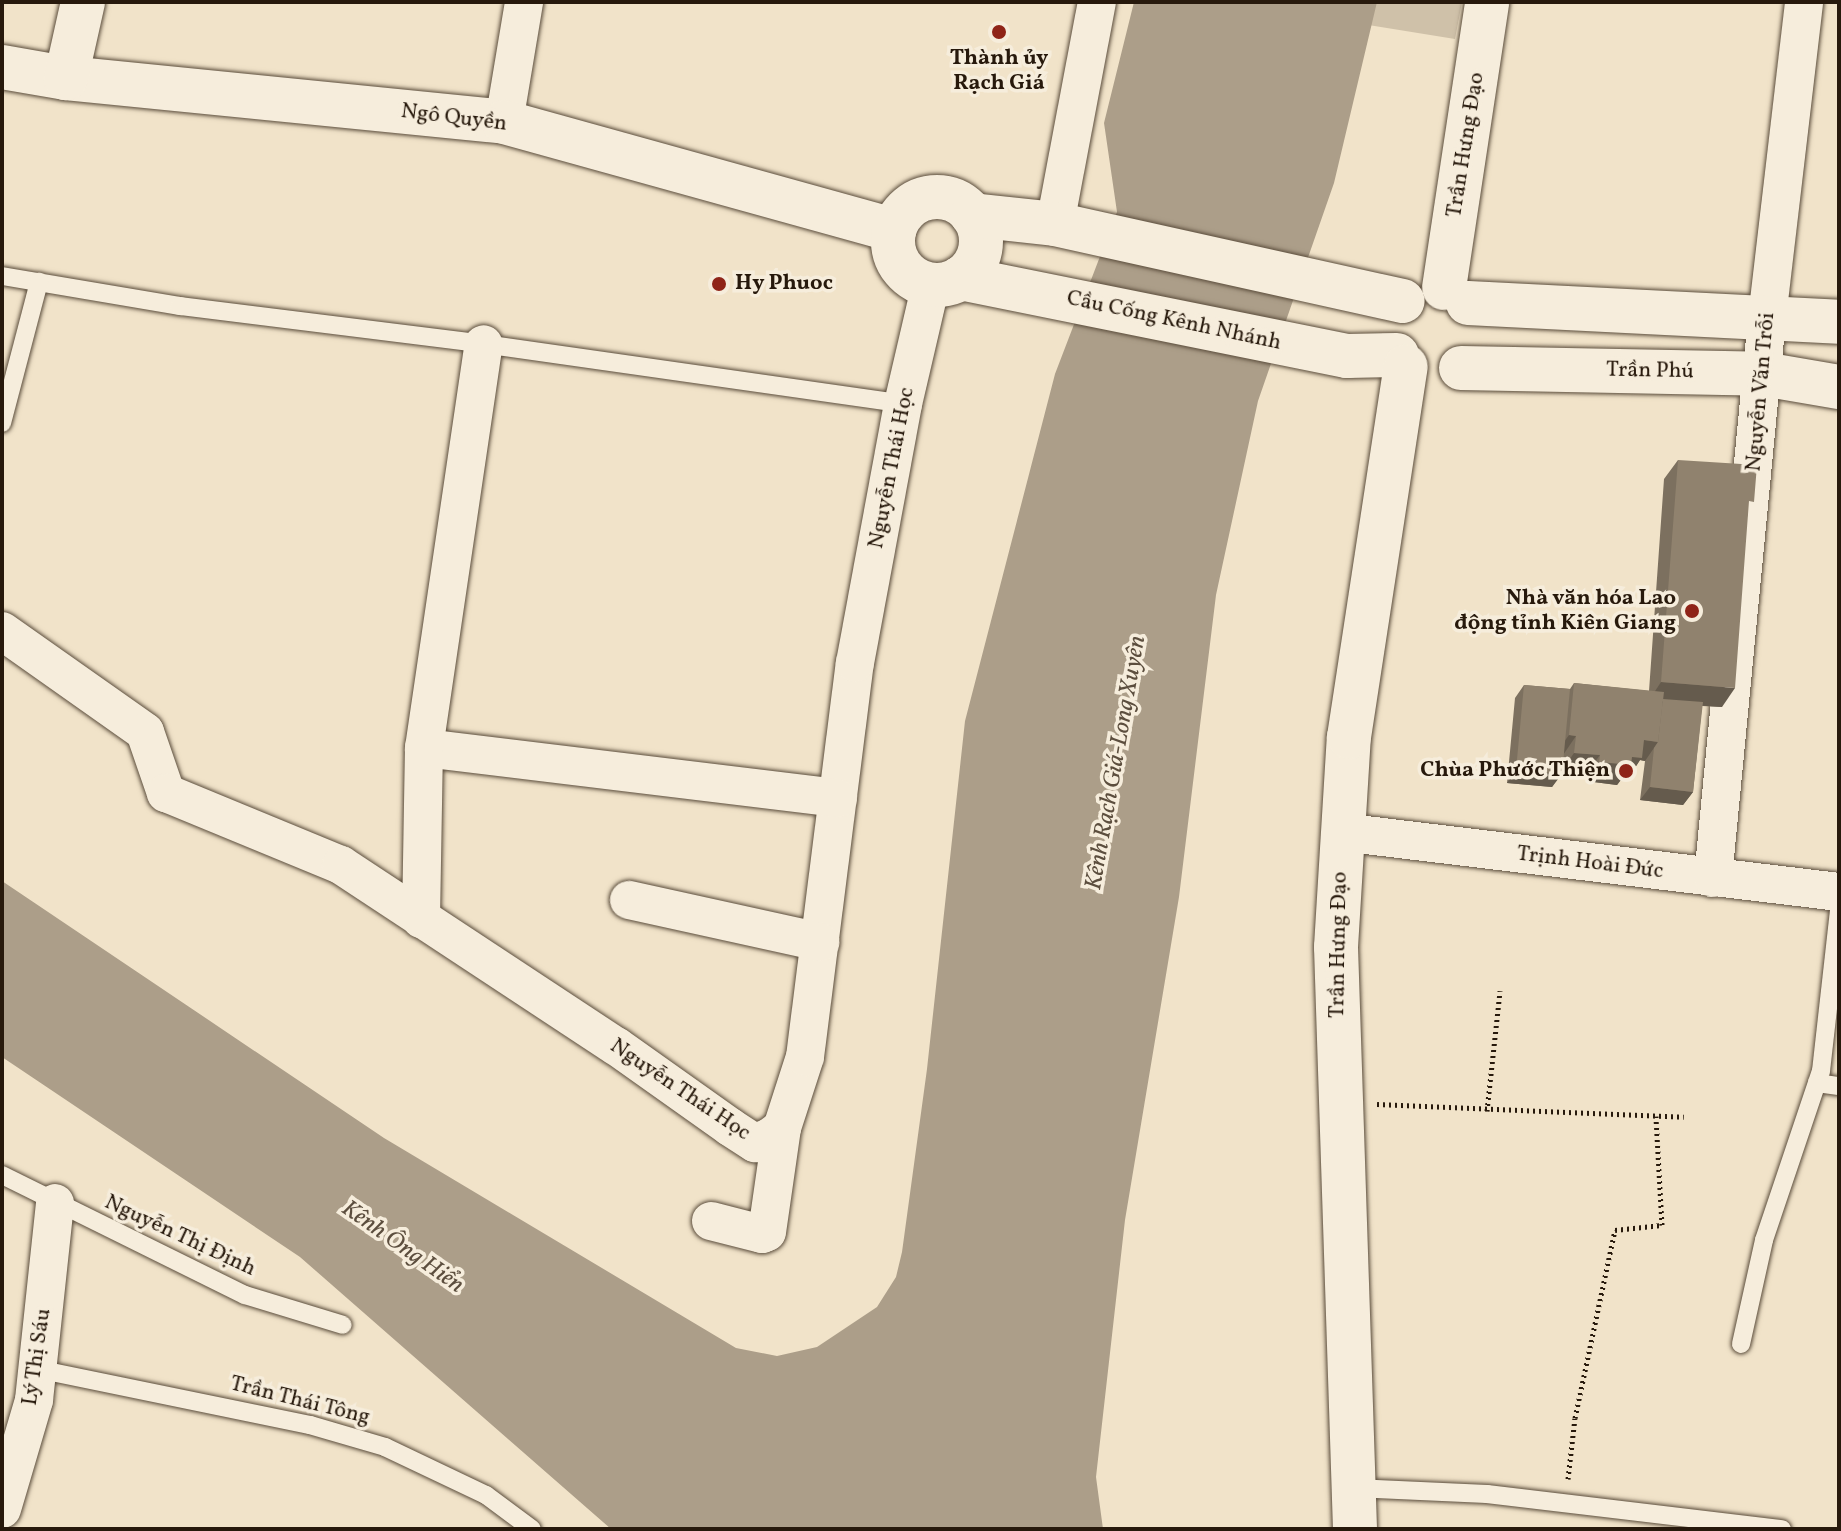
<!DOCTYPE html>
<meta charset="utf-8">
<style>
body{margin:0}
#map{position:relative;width:1841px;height:1531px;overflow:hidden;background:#f1e3c9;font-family:Vollkorn,serif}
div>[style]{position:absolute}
.green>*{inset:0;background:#cfc1a9}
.water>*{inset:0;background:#ac9e89}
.path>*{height:5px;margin-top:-2.5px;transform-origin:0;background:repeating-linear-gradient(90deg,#27190c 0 2px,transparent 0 6px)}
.roads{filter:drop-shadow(0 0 2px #5a4c3b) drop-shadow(0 0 2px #5a4c3b)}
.lane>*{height:18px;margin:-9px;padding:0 9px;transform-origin:9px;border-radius:9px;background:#f6eddc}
.street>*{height:38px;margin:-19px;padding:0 19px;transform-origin:19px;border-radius:19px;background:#f6eddc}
.secondary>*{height:44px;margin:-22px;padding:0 22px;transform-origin:22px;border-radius:22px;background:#f6eddc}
.secondary>.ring{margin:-22px;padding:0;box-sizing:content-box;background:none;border:44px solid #f6eddc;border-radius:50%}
.wall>*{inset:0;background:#7c705f}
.shaded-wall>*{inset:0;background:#655b4d}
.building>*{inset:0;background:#90826e}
.dots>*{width:22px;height:22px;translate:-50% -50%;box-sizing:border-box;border:4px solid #f6eddc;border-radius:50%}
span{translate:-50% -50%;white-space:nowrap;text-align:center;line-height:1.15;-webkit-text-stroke:7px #f6eddc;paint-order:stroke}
.poi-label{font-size:22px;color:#27190c;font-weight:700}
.left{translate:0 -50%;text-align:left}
.right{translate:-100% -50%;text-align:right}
.street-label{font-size:22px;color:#27190c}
.water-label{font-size:24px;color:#5c4e3e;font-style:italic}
.frame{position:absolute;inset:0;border:4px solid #27190c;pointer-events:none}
</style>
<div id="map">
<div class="green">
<div style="clip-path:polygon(1361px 2px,1462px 2px,1455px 39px,1356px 23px)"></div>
</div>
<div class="water">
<div style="clip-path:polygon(1134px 2px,1377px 2px,1334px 183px,1258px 401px,1216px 595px,1179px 897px,1125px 1220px,1096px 1477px,1103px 1529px,611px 1529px,300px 1257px,2px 1057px,2px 881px,384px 1138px,736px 1348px,777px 1356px,817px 1347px,877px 1307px,896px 1277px,902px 1252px,927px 1069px,965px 721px,1055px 374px,1117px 212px,1104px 123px)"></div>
</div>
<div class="path">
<div style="left:1377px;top:1104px;width:307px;rotate:2.4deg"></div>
<div style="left:1487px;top:1111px;width:121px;rotate:-83.8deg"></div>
<div style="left:1568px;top:1479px;width:61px;rotate:-83.5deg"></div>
<div style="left:1575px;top:1418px;width:192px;rotate:-78deg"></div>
<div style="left:1615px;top:1230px;width:47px;rotate:-6.1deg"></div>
<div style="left:1662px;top:1225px;width:109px;rotate:-93.2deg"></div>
</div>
<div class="roads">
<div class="lane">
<div style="left:2px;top:276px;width:181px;rotate:9.6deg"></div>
<div style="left:180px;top:306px;width:306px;rotate:7.1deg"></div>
<div style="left:484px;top:344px;width:423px;rotate:8.1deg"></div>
<div style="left:2px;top:423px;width:146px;rotate:-75.3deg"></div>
<div style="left:1817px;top:1083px;width:22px;rotate:8deg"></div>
<div style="left:2px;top:1175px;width:271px;rotate:26.3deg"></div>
<div style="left:245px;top:1295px;width:102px;rotate:17deg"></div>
<div style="left:1741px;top:1344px;width:107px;rotate:-77.5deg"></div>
<div style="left:1764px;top:1240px;width:178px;rotate:-71.4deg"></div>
<div style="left:1821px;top:1071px;width:162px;rotate:-83.6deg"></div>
<div style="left:37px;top:1369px;width:279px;rotate:11.6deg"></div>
<div style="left:310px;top:1425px;width:78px;rotate:16.3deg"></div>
<div style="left:385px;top:1447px;width:112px;rotate:25.4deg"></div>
<div style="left:486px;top:1495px;width:57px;rotate:36.5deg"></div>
<div style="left:1354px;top:1488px;width:133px;rotate:2.6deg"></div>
<div style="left:1487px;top:1494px;width:297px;rotate:6.8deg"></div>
</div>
<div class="street">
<div style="left:504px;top:122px;width:122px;rotate:-80.5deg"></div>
<div style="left:1055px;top:224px;width:226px;rotate:-79.3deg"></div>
<div style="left:2px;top:631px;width:175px;rotate:35.2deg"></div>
<div style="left:145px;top:732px;width:65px;rotate:71deg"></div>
<div style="left:166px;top:793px;width:189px;rotate:22.4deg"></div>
<div style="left:341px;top:865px;width:329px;rotate:33.4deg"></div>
<div style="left:616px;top:1046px;width:140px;rotate:35.4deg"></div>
<div style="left:730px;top:1127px;width:30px;rotate:33deg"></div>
<div style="left:755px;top:1143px;width:16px;rotate:-22deg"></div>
<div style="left:770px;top:1137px;width:15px;rotate:-37deg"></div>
<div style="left:782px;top:1128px;width:75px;rotate:-72.1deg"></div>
<div style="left:805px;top:1057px;width:397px;rotate:-82.8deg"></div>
<div style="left:855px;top:663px;width:263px;rotate:-79.5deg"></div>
<div style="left:903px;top:404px;width:123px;rotate:-76.9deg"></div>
<div style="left:424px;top:748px;width:417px;rotate:6.9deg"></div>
<div style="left:1341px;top:832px;width:502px;rotate:6.87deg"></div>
<div style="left:1713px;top:878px;width:563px;rotate:-84.49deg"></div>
<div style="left:1767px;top:318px;width:318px;rotate:-83.3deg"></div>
<div style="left:629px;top:900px;width:196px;rotate:12.4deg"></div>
<div style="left:421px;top:919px;width:171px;rotate:-89deg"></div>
<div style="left:424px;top:748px;width:408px;rotate:-81.6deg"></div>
<div style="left:711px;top:1221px;width:53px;rotate:14.3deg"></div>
<div style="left:762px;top:1234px;width:5px;rotate:-22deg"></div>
<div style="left:767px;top:1232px;width:105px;rotate:-81.8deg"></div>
<div style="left:2px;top:1509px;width:114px;rotate:-73.6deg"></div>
<div style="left:34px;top:1400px;width:198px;rotate:-83.9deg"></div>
</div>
<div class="secondary">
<div style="left:2px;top:67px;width:65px;rotate:9.8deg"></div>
<div style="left:66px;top:78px;width:440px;rotate:5.7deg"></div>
<div style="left:504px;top:122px;width:405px;rotate:15.5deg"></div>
<div style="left:66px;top:78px;width:78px;rotate:-77.4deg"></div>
<div class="ring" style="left:893px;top:197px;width:44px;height:44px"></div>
<div style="left:972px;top:215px;width:83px;rotate:6.2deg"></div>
<div style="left:1055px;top:224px;width:356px;rotate:12.5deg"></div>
<div style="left:960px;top:278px;width:395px;rotate:11.4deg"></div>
<div style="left:1347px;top:356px;width:50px;rotate:-1.1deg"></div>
<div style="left:1444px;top:288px;width:289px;rotate:-81.4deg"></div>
<div style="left:1468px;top:303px;width:371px;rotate:2.9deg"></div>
<div style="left:1461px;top:368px;width:302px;rotate:1.1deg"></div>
<div style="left:1763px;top:374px;width:77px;rotate:9.7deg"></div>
<div style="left:1355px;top:1529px;width:582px;rotate:-91.87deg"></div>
<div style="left:1336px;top:947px;width:210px;rotate:-86.5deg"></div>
<div style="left:1349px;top:737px;width:375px;rotate:-81.3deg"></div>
</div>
</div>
<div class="wall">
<div style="clip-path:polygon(1678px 460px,1748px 510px,1722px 707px,1702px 706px,1693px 792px,1683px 805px,1640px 800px,1645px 761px,1640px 760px,1629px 777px,1623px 777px,1617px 785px,1586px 781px,1586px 774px,1562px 772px,1552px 787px,1507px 783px,1515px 698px,1524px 685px,1570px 689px,1574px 683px,1649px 691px,1664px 479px)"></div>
</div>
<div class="shaded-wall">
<div style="clip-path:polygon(1661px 682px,1735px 688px,1722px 707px,1648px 702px)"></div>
<div style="clip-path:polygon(1569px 735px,1576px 736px,1563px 755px,1555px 754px)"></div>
<div style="clip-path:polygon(1644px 740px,1658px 742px,1645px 761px,1640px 760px,1629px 777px,1623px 777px,1617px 785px,1586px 781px,1599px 762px)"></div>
<div style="clip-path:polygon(1574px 753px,1600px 755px,1586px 774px,1561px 772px)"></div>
<div style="clip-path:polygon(1516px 770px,1562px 774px,1552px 787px,1507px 783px)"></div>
<div style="clip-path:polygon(1650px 787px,1693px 792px,1683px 805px,1640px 800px)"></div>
</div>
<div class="building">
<div style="clip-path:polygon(1678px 460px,1757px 465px,1754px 502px,1749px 501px,1735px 688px,1661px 682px)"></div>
<div style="clip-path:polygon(1574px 683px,1664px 692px,1658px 742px,1644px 740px,1642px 758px,1632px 757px,1631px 765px,1599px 762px,1600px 755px,1574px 753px,1576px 736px,1569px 735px)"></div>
<div style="clip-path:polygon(1524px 685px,1570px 689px,1562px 774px,1516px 770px)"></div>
<div style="clip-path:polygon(1663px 699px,1703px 702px,1693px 792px,1650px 787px,1654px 748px,1658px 742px)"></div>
</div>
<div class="dots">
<div style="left:999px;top:32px;background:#8f2418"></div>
<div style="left:719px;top:284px;background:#8f2418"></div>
<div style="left:1692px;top:611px;background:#8f2418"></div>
<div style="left:1626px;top:771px;background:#8f2418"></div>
</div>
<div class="poi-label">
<span style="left:999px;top:71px">Thành ủy<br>Rạch Giá</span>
<span class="left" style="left:735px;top:284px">Hy Phuoc</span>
<span class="right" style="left:1676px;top:611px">Nhà văn hóa Lao<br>động tỉnh Kiên Giang</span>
<span class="right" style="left:1610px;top:771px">Chùa Phước Thiện</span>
</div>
<div class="street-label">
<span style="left:454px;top:118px;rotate:7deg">Ngô Quyền</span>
<span style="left:1466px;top:145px;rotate:-81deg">Trần Hưng Đạo</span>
<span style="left:1174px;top:321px;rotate:12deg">Cầu Cống Kênh Nhánh</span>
<span style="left:1650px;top:371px;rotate:1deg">Trần Phú</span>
<span style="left:1761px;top:392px;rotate:-85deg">Nguyễn Văn Trỗi</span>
<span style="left:892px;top:468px;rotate:-79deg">Nguyễn Thái Học</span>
<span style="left:1590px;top:863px;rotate:7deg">Trịnh Hoài Đức</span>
<span style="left:1339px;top:945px;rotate:-89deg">Trần Hưng Đạo</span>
<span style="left:680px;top:1090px;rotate:34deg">Nguyễn Thái Học</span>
<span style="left:180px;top:1236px;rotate:25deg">Nguyễn Thị Định</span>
<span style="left:37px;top:1357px;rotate:-82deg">Lý Thị Sáu</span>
<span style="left:300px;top:1401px;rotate:14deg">Trần Thái Tông</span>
</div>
<div class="water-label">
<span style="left:1117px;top:763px;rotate:-80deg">Kênh Rạch Giá-Long Xuyên</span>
<span style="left:402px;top:1248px;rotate:35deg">Kênh Ông Hiển</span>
</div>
<div class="frame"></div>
</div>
